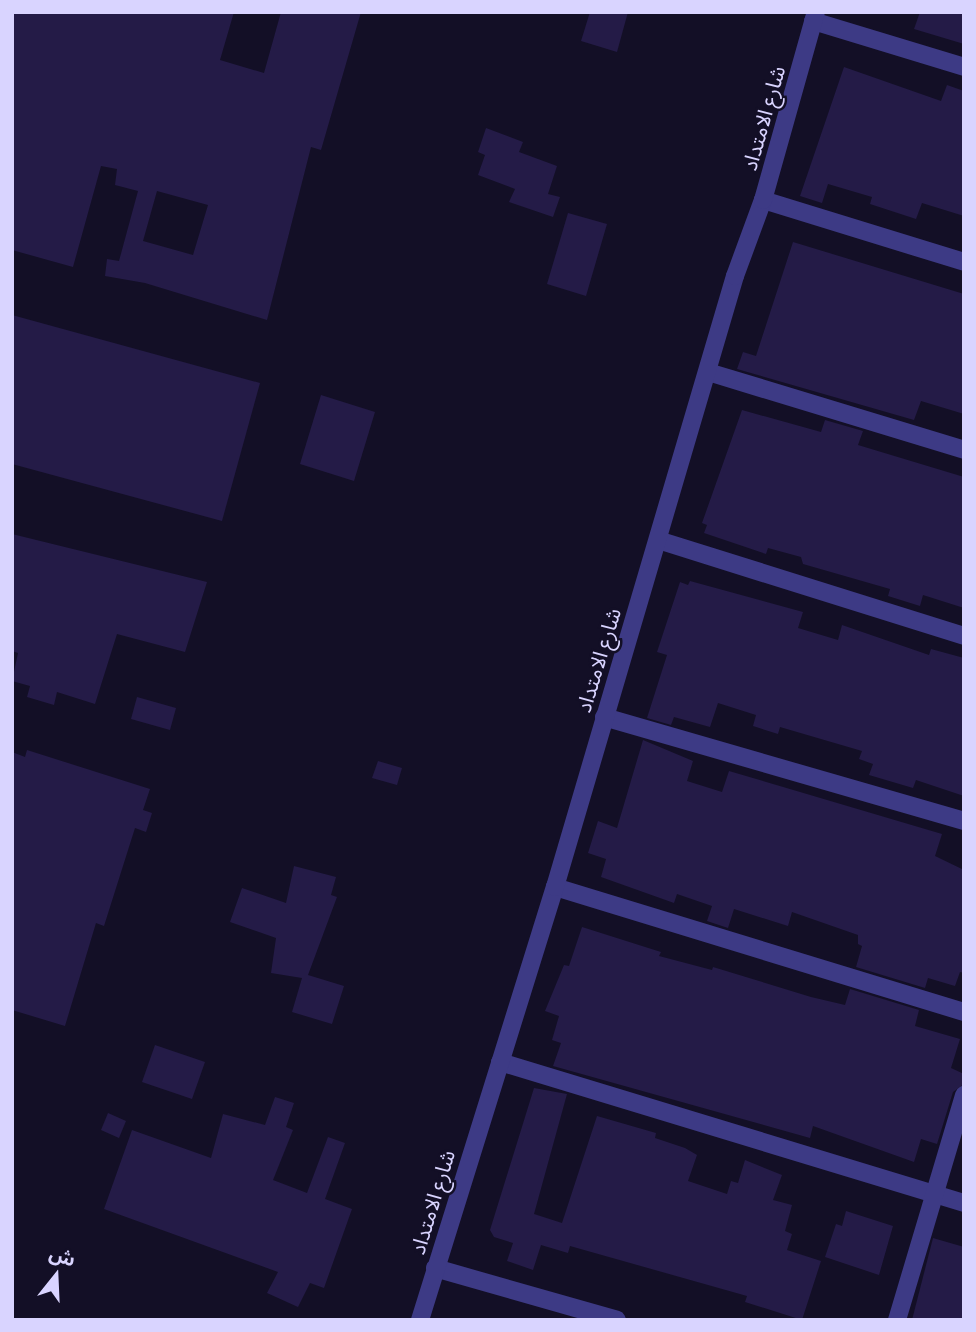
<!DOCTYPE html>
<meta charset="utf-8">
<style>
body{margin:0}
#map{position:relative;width:976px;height:1332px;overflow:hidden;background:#130f26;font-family:"Titillium Web","Noto Sans Arabic",sans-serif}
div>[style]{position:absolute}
.building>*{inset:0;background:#241b47}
.minor>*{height:18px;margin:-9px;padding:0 9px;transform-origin:9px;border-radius:9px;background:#3d3a85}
span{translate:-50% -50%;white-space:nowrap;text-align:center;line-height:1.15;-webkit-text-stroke:5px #130f26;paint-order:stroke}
.street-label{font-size:21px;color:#d9d4ff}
.frame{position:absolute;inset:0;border:14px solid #d9d4ff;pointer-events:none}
.north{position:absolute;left:21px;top:1241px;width:70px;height:70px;-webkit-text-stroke:5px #130f26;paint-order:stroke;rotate:18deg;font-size:19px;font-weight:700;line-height:28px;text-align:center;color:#d9d4ff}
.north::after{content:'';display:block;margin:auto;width:24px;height:32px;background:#d9d4ff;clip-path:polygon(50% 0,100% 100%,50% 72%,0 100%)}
</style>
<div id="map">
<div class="building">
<div style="clip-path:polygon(evenodd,12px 12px,234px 12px,220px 60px,264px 73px,281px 12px,361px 12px,321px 150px,311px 147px,267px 320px,145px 283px,105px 276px,107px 259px,119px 261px,138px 191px,115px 185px,117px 169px,101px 166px,73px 267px,12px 250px,12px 12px,157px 191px,208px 205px,193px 255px,143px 241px,157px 191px)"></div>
<div style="clip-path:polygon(590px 12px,628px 12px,617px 52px,581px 41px)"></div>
<div style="clip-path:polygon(920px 12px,964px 12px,964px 44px,914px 29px)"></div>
<div style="clip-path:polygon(844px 67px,941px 101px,947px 85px,964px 91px,964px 216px,922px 203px,916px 219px,870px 204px,872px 197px,828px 184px,822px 203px,800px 196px)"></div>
<div style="clip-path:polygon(486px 128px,523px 142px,519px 152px,557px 166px,548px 194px,560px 197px,553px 217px,509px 202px,515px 189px,478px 175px,485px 155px,478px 152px)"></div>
<div style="clip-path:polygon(568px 213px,607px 224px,586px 296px,547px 284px)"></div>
<div style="clip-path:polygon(793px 242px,964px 294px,964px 414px,921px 401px,914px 420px,737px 369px,743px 352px,756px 356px)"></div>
<div style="clip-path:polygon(12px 315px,260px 383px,222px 521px,12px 464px)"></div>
<div style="clip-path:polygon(321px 395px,375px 412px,354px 481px,300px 464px)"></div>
<div style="clip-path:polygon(742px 410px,821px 432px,825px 420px,863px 431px,858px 445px,964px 477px,964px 608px,923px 595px,920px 606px,888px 596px,890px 589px,803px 564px,801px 557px,768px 548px,766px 554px,704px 533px,707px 525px,702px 523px)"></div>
<div style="clip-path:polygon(12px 534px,207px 582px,185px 652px,117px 634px,95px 704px,57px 692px,54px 705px,27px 697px,30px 686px,12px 681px,18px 653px,12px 651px)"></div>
<div style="clip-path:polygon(690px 581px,803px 612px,798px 628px,838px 640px,842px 625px,929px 655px,931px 649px,964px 658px,964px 796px,916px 780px,913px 788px,869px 775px,873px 764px,859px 759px,862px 751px,780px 727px,778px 734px,753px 726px,756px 715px,718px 703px,710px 727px,674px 717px,671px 725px,647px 718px,667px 655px,657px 652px,680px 582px,688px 585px)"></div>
<div style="clip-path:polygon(137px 697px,176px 708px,170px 730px,131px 719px)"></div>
<div style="clip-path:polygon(643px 740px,693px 761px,687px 781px,722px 792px,729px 771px,942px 834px,935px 856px,964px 870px,964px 973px,960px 972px,955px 986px,928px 978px,925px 988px,856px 967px,862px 946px,858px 944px,858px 935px,792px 912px,788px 926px,734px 909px,728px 928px,707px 921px,712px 906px,677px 894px,674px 903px,601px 877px,606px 859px,588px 853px,598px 821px,617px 828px)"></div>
<div style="clip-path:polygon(27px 750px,150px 789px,143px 810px,152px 813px,146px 832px,135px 828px,104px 926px,96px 923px,65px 1026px,12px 1010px,12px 752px,25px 757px)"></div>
<div style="clip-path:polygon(378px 761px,402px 768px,397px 785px,372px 778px)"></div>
<div style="clip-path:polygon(294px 866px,336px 877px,331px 895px,337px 897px,308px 975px,344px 986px,332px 1024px,292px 1012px,302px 978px,271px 973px,276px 938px,230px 922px,242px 888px,286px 903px)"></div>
<div style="clip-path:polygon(582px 927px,661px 952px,659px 956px,712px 970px,713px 967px,811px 997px,845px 1005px,850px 989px,919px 1010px,915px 1026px,960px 1039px,951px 1068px,964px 1074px,964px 1084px,953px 1092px,937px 1144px,921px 1139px,914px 1162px,813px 1126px,810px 1138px,553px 1066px,561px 1043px,552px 1040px,559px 1016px,545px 1011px,564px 965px,569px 966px)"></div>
<div style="clip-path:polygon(155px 1045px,205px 1062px,192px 1099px,142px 1082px)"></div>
<div style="clip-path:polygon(534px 1088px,567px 1094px,534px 1214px,562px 1223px,597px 1116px,656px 1133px,655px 1138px,685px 1148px,697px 1155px,688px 1181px,727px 1194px,731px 1181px,738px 1183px,745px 1160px,782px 1175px,773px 1200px,792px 1205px,785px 1231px,792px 1234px,787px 1250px,821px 1261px,802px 1320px,745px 1302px,747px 1296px,570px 1246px,568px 1253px,541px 1245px,533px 1270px,507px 1261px,513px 1243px,494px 1237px,490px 1230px)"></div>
<div style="clip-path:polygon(275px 1097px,294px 1103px,286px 1127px,293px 1130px,273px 1180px,307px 1193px,328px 1137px,345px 1143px,325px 1199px,352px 1209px,324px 1288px,310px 1283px,298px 1307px,267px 1293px,278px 1272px,104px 1209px,132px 1130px,211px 1158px,223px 1114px,265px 1125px)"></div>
<div style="clip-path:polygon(108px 1113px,126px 1121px,119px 1138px,101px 1130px)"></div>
<div style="clip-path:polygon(846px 1211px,893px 1226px,879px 1275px,825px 1257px,836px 1224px,842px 1226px)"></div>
<div style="clip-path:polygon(933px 1238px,964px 1247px,964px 1320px,912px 1320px)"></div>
</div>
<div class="minor">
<div style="left:813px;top:21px;width:158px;rotate:16.9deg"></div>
<div style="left:763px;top:200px;width:210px;rotate:17.1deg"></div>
<div style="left:708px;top:372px;width:268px;rotate:16.9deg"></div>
<div style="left:658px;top:540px;width:321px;rotate:17.4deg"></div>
<div style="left:604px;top:717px;width:375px;rotate:16.1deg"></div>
<div style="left:555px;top:887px;width:428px;rotate:17deg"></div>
<div style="left:500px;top:1062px;width:485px;rotate:16.9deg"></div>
<div style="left:435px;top:1268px;width:189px;rotate:15.9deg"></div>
<div style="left:420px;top:1320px;width:454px;rotate:-72.7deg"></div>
<div style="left:555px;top:887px;width:637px;rotate:-73.59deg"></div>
<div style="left:735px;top:276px;width:81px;rotate:-69.8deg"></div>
<div style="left:763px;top:200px;width:195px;rotate:-74.3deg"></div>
<div style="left:897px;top:1320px;width:235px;rotate:-73.4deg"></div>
</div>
<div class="street-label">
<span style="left:763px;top:118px;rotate:-74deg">شارع الامتداد</span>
<span style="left:598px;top:660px;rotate:-73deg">شارع الامتداد</span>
<span style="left:432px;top:1202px;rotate:-73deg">شارع الامتداد</span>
</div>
<div class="frame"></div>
<div class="north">ش</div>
</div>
